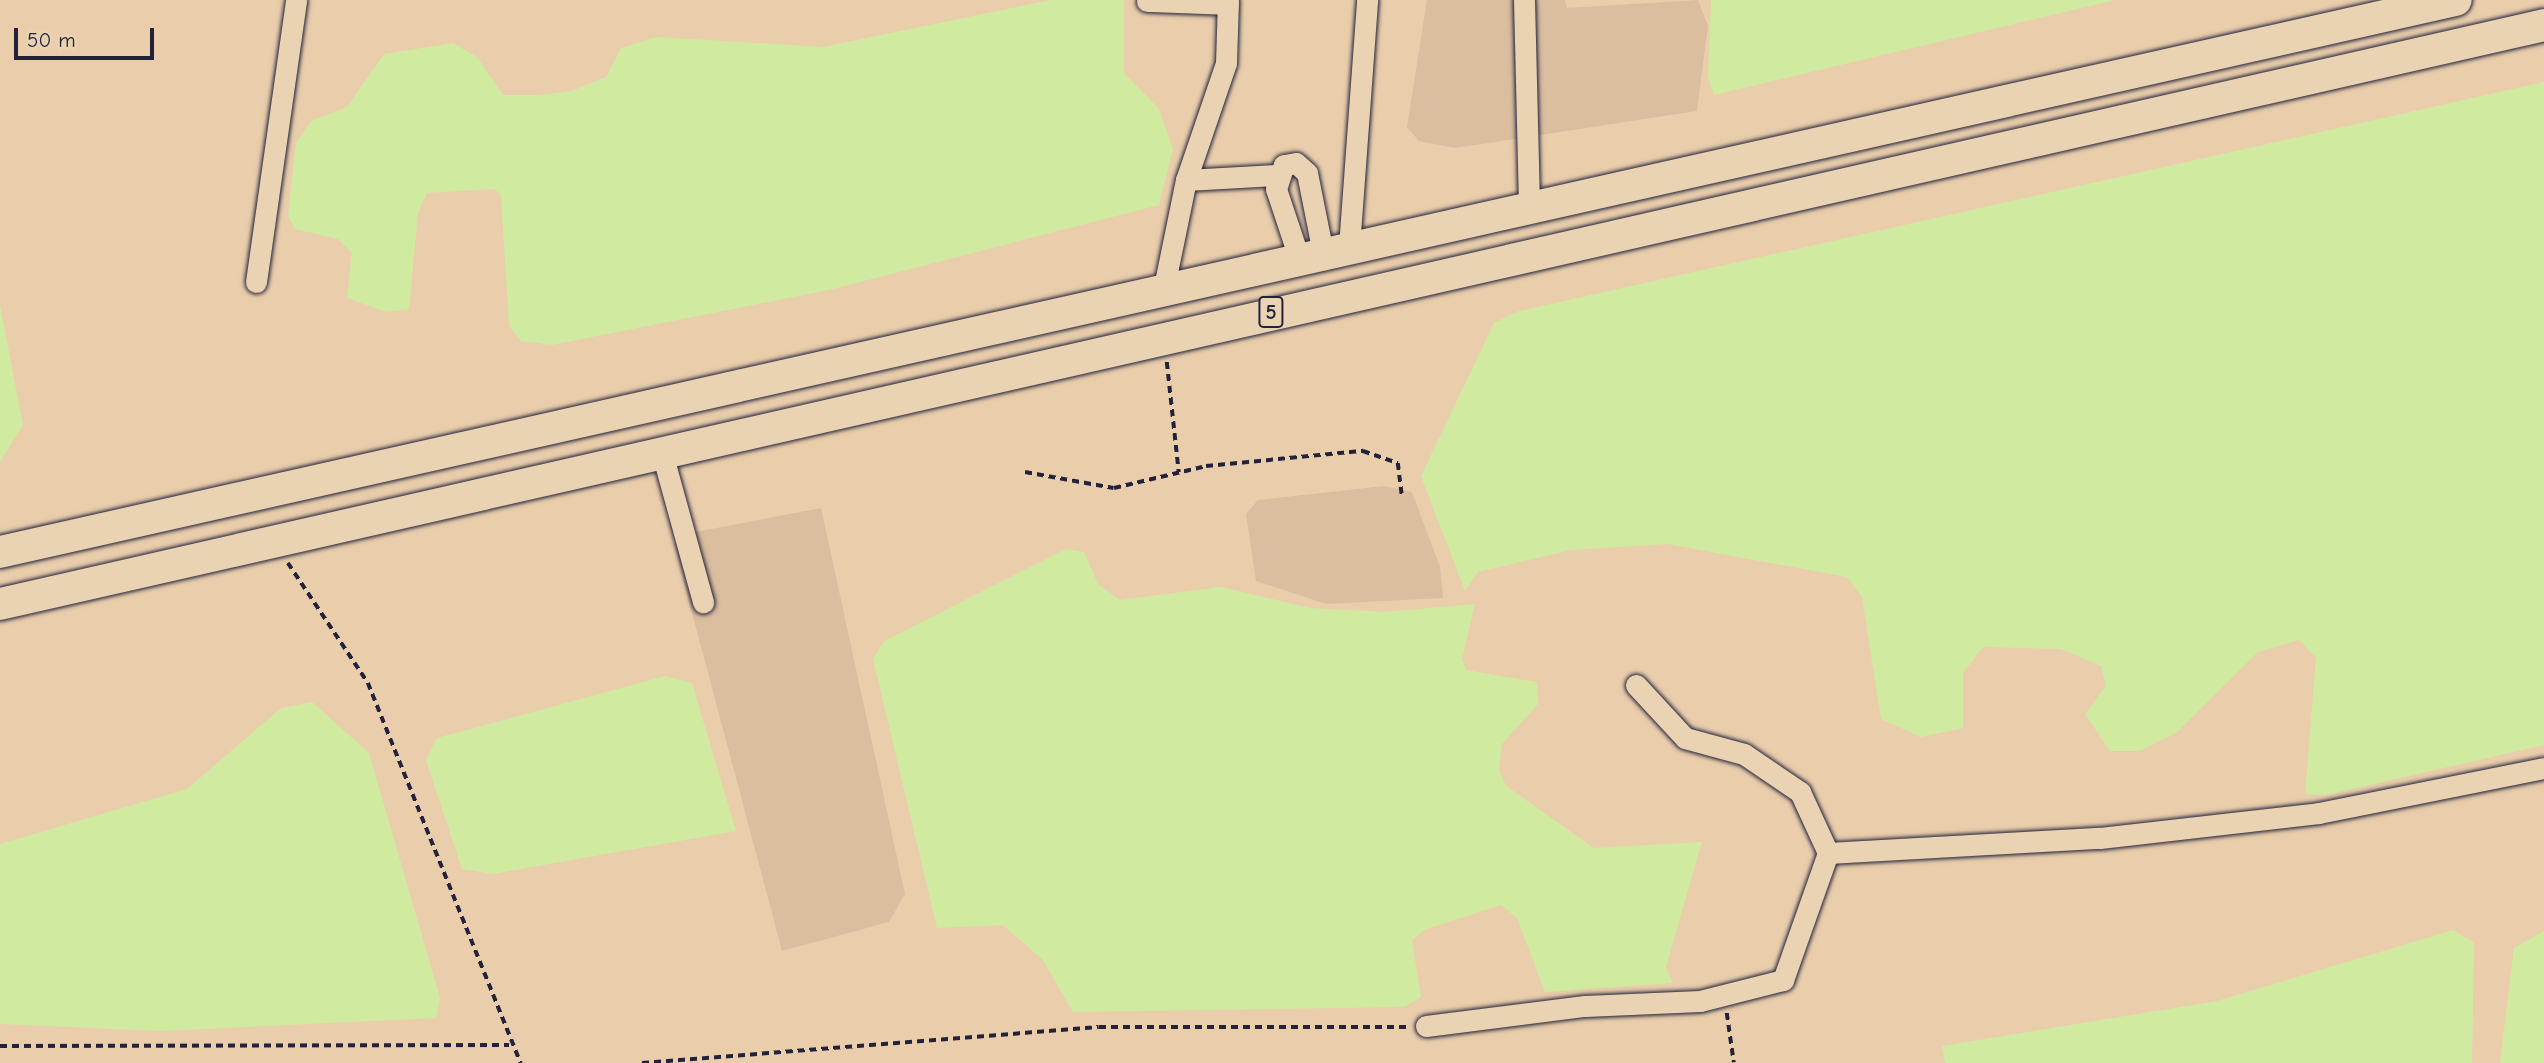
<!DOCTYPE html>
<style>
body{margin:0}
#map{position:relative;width:2544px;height:1063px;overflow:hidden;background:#eaceac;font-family:"Comic Neue",sans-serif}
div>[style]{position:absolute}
.built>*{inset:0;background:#dabe9f}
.green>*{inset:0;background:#d0eaa0}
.path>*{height:3.5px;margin-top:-1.75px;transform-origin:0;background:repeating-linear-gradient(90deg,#22223b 0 7px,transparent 0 12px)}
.roads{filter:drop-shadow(0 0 2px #22223b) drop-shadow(0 0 2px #22223b)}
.minor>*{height:21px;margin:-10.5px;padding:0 10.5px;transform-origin:10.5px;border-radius:10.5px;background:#ead3b3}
.highway>*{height:32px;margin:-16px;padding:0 16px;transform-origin:16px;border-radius:16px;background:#ead3b3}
span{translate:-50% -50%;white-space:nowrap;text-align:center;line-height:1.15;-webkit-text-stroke:7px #ead3b3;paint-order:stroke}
.shield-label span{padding:2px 5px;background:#ead3b3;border:2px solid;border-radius:5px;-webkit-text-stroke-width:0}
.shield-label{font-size:21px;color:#22223b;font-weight:700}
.scale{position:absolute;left:14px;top:28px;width:140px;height:32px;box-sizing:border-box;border:4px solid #22223b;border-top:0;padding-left:9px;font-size:21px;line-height:24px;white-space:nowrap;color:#22223b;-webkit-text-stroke:5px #ead3b3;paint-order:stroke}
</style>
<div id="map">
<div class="built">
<div style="clip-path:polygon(1427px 0,1565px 0,1567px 8px,1698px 0,1708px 26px,1697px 111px,1455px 148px,1419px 141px,1407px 127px)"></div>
<div style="clip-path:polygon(1384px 486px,1412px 492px,1440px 567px,1443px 598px,1326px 604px,1256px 581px,1246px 514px,1258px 500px)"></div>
<div style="clip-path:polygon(821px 508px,905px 894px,889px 922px,782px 951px,674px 545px,685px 534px)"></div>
</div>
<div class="green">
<div style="clip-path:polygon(1050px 0,1124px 0,1124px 73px,1159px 109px,1173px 149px,1159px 205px,833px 289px,552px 345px,521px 341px,509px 326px,501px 196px,495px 189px,427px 193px,418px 213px,409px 309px,386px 312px,347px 298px,352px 253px,338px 239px,295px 229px,288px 216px,296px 143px,311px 121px,347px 107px,384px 54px,453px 43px,477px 57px,503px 95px,539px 95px,572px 91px,606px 77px,621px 48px,657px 37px,823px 47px)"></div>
<div style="clip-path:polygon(1711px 0,2115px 0,1714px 95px,1708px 78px)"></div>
<div style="clip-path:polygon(2544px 82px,2544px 745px,2326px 795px,2305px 794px,2316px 658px,2299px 640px,2258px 652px,2177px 732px,2140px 751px,2110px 751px,2085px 714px,2106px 686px,2101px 666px,2061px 649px,1983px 647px,1963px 673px,1963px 728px,1921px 737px,1881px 719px,1862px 597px,1847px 577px,1668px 544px,1571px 550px,1478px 572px,1465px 591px,1421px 476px,1494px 323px,1519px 311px)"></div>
<div style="clip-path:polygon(0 305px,23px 425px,0 462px)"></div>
<div style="clip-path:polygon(1066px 549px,1084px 552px,1098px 584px,1120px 600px,1221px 587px,1310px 608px,1384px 612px,1475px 604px,1462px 659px,1466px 670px,1537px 682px,1538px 704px,1502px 744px,1499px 769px,1506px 786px,1594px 848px,1702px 842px,1666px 967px,1673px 983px,1545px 992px,1517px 918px,1501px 905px,1424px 930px,1412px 941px,1421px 997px,1404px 1007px,1073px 1012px,1043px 960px,1003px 925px,937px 928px,873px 659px,884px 641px)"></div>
<div style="clip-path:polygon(665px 676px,692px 683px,736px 831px,493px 874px,462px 869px,426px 760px,437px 738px)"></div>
<div style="clip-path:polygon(312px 702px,369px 753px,440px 998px,436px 1018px,161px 1031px,0 1024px,0 844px,187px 789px,281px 708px)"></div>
<div style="clip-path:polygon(2453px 930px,2474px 943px,2472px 1063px,1945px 1063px,1942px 1046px,2217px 1001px)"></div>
<div style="clip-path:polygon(2544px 931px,2544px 1063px,2500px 1063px,2514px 948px)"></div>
</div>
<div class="path">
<div style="left:1167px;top:362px;width:111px;rotate:83.8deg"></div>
<div style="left:1025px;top:472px;width:90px;rotate:10.2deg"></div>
<div style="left:1114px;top:488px;width:95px;rotate:-13.4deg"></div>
<div style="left:1206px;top:466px;width:158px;rotate:-5.5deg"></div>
<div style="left:1363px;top:451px;width:37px;rotate:19deg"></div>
<div style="left:1398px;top:463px;width:35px;rotate:83deg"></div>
<div style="left:288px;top:563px;width:144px;rotate:56.3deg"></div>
<div style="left:368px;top:683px;width:410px;rotate:68.1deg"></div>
<div style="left:1727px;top:1013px;width:50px;rotate:82deg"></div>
<div style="left:0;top:1046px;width:509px;rotate:-0.11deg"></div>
<div style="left:642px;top:1063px;width:458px;rotate:-4.5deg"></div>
<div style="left:1099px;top:1027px;width:308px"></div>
</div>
<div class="roads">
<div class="minor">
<div style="left:1524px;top:0;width:208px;rotate:88.6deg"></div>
<div style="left:1147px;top:1px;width:81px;rotate:2.1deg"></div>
<div style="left:1186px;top:180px;width:90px;rotate:-3.2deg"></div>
<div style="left:1349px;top:247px;width:248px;rotate:-85.8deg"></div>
<div style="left:1299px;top:258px;width:73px;rotate:-108.4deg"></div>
<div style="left:1276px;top:189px;width:25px;rotate:-72deg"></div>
<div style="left:1284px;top:165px;width:12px;rotate:-9deg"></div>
<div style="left:1296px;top:163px;width:15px;rotate:42deg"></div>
<div style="left:1307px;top:173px;width:82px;rotate:78.7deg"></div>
<div style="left:256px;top:282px;width:285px;rotate:-81.9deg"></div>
<div style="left:1164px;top:287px;width:109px;rotate:-78.4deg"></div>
<div style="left:1186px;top:180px;width:124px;rotate:-71.1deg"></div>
<div style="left:1226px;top:63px;width:63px;rotate:-88.2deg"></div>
<div style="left:662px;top:453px;width:155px;rotate:74.6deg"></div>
<div style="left:1636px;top:685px;width:72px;rotate:47.2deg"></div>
<div style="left:1685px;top:738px;width:61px;rotate:15.2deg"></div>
<div style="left:1744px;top:754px;width:68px;rotate:34.2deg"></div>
<div style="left:1800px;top:792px;width:67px;rotate:65.3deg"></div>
<div style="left:1828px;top:853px;width:272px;rotate:-3.2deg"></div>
<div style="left:2100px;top:838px;width:220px;rotate:-6.5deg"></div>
<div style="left:2319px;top:813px;width:229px;rotate:-11.3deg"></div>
<div style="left:1426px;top:1026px;width:160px;rotate:-7.2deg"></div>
<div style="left:1585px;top:1006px;width:115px;rotate:-2.5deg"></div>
<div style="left:1700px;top:1001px;width:86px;rotate:-14.2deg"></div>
<div style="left:1783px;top:980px;width:135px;rotate:-70.5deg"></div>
</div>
<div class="highway">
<div style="left:0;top:552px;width:2517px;rotate:-12.67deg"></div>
<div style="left:0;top:604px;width:2609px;rotate:-12.82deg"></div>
</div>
</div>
<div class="shield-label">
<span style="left:1271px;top:312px">5</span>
</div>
<div class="scale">50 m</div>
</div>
